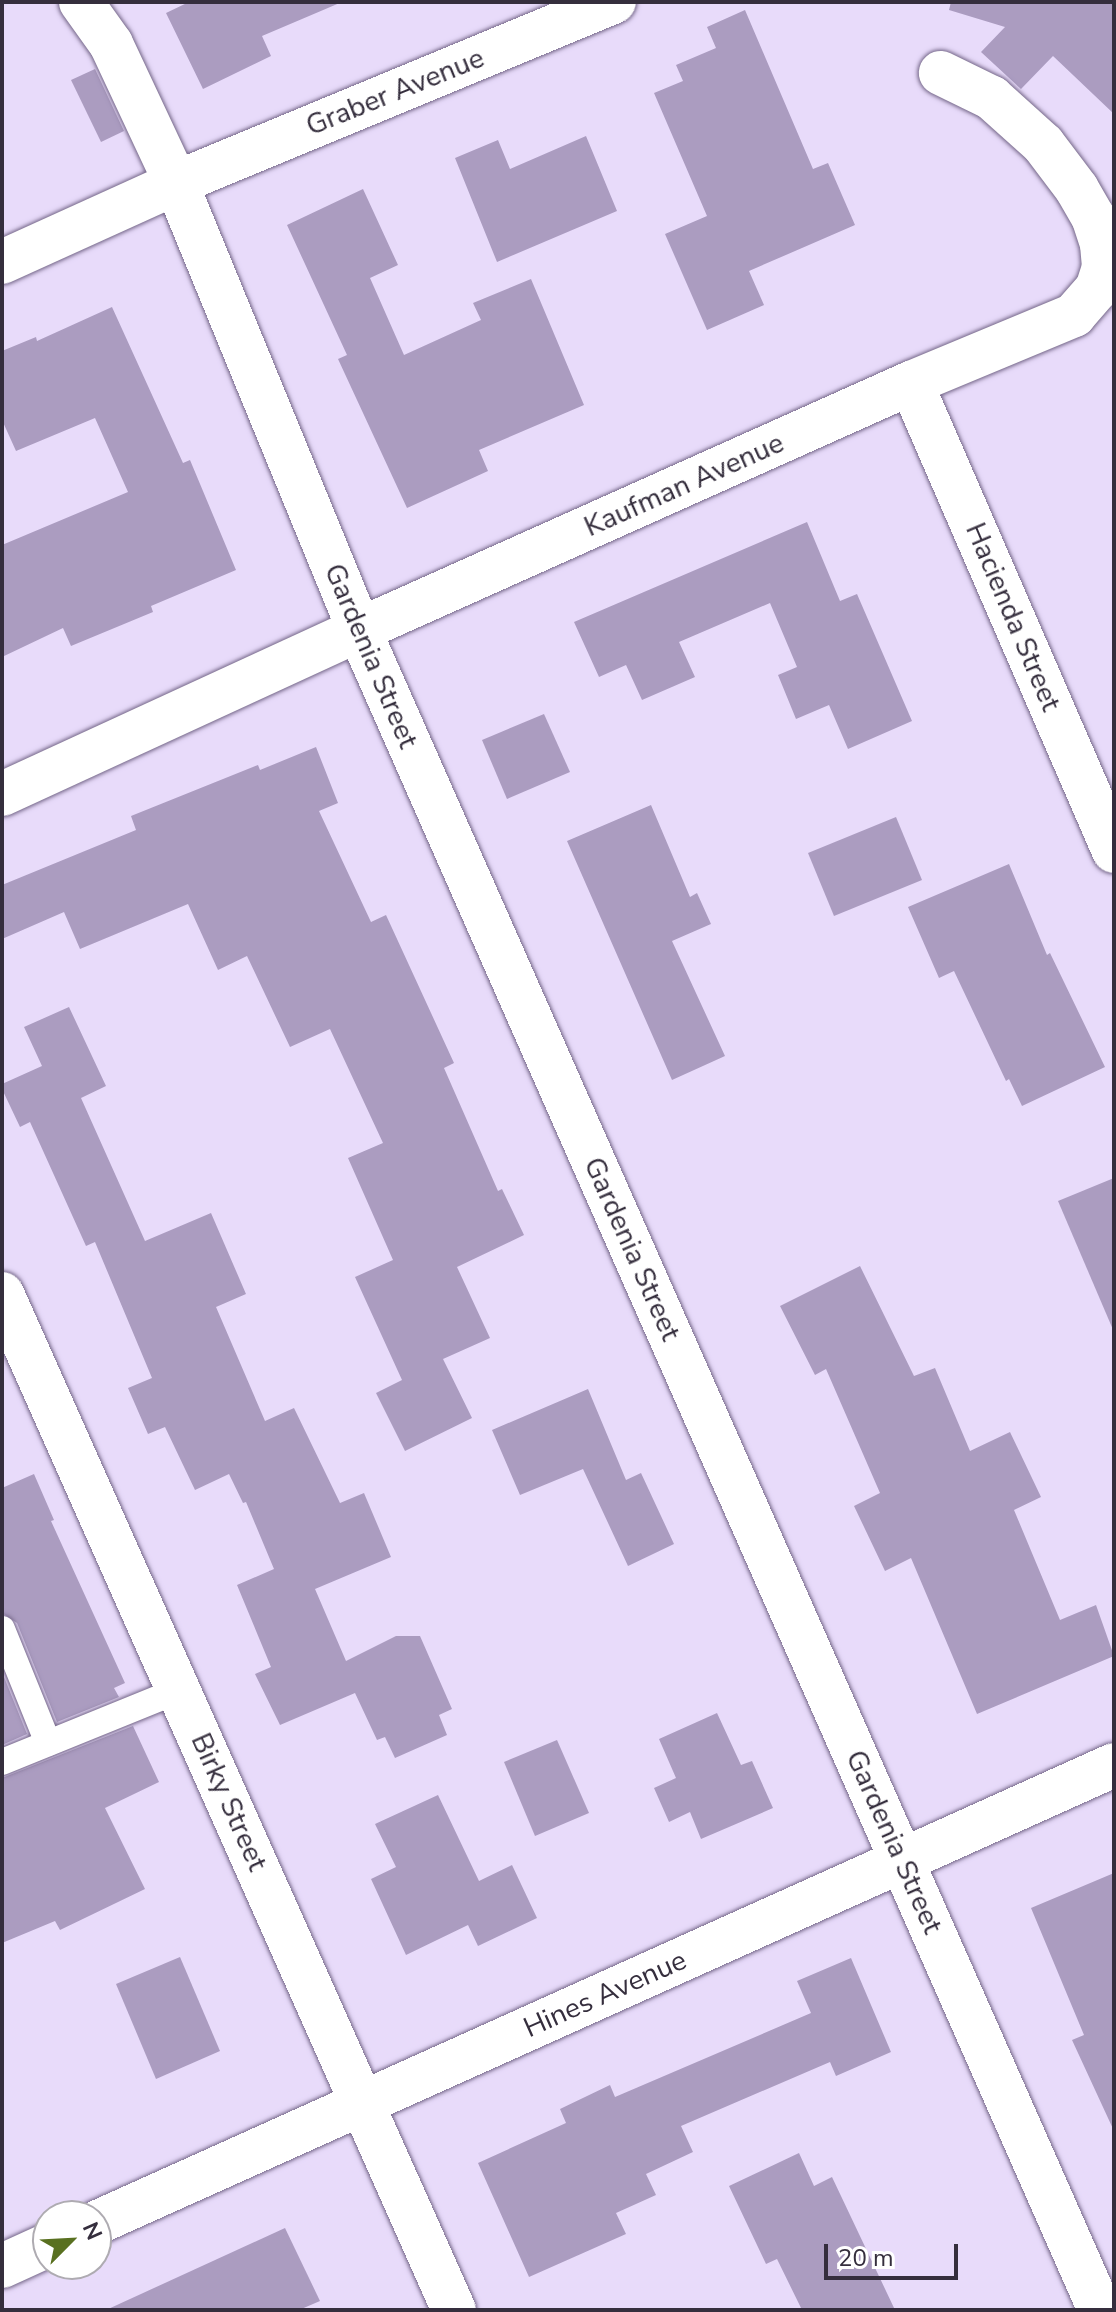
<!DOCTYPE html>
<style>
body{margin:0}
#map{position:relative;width:1116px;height:2312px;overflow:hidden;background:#e8dbfa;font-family:"Nunito Sans",sans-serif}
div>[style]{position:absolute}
.building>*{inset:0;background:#ab9cc0}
.roads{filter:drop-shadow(0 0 2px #746688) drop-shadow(0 0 2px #746688)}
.service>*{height:26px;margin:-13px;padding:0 13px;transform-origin:13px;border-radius:13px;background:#fff}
.minor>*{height:44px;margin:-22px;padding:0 22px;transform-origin:22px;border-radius:22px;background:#fff}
span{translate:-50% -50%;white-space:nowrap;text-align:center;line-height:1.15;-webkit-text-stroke:6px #fff;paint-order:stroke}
.street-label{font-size:28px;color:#352e3d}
.frame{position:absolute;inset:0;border:4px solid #352e3d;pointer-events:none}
.north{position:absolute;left:32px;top:2200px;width:80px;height:80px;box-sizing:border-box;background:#fff;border:2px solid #aeabb1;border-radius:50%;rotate:66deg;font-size:22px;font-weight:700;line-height:32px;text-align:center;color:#352e3d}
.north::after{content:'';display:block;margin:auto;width:28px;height:36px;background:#597020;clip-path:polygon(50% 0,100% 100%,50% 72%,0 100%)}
.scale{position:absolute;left:824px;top:2244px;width:134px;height:36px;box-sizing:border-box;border:4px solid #352e3d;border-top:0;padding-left:10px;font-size:24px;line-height:28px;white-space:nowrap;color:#352e3d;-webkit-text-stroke:6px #fff;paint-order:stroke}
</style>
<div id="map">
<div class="building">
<div style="clip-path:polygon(189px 2px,342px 2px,262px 36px,271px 56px,203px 89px,166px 13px)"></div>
<div style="clip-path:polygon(951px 2px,1114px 2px,1114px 114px,1053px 56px,1021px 89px,981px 52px,1005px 27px,949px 10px)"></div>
<div style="clip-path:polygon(745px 10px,813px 169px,828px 163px,855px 225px,749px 271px,764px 305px,707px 330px,665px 234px,707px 216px,654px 93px,683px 81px,676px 65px,716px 48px,707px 27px)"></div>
<div style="clip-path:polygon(95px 69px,124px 131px,101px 142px,71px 80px)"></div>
<div style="clip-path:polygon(586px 136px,617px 211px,497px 262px,455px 158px,498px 140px,510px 169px)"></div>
<div style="clip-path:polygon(363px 189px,398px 265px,370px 278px,404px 355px,481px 320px,473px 303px,531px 279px,584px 405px,479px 450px,488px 471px,407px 508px,338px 359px,347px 355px,287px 225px)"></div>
<div style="clip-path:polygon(112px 307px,183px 463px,190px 460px,236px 570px,151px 606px,153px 612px,71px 646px,63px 628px,2px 657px,2px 545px,128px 492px,95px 418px,16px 451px,2px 420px,2px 351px,36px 337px,37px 341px)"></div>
<div style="clip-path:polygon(807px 522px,840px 601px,857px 594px,912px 721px,848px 749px,829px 705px,796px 719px,778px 675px,797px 667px,770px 603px,679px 642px,695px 677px,642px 700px,626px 665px,599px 677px,574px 622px)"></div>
<div style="clip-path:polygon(544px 714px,570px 772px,507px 799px,482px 740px)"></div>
<div style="clip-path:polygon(316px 747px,338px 803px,319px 811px,371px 922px,386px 915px,454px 1063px,444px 1068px,498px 1191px,502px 1189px,524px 1235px,457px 1267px,490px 1338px,443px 1359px,472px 1418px,405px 1451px,376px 1393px,402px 1380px,355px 1277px,393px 1260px,348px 1158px,383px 1143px,330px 1029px,290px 1047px,247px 956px,218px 970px,188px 904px,80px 949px,64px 912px,2px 939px,2px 885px,136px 830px,131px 816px,258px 765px,260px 770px)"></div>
<div style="clip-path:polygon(651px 805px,690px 897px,697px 893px,711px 924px,672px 941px,725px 1056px,672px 1080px,567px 841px)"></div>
<div style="clip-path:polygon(896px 817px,922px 880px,834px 916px,808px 853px)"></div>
<div style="clip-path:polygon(1009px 864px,1047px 955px,1050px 953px,1105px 1067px,1022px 1106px,1009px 1079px,1006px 1081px,954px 971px,939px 978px,908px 907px)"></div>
<div style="clip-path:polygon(69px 1007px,106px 1086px,81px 1098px,145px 1241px,211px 1213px,246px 1294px,216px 1307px,265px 1421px,294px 1408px,340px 1503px,364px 1493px,391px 1557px,315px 1589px,346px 1661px,396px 1636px,420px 1636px,452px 1709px,439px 1715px,447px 1735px,395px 1758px,385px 1737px,377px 1740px,355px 1693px,280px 1725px,255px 1674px,271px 1667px,237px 1585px,274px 1569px,246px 1502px,243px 1503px,229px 1474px,195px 1490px,165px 1427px,148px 1434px,128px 1388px,152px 1378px,95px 1242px,86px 1246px,30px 1122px,20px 1127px,2px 1089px,2px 1084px,42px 1066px,24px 1027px)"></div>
<div style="clip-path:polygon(1114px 1178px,1114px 1332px,1058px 1201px)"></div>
<div style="clip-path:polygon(860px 1266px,914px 1376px,935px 1368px,970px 1451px,1010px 1432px,1041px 1497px,1014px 1510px,1060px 1620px,1096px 1605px,1114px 1656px,977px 1714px,911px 1558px,885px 1571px,854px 1506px,880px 1493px,826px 1369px,815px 1375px,780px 1306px)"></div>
<div style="clip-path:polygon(588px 1389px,626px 1480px,641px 1473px,674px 1544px,628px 1566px,583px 1469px,520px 1495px,492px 1430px)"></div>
<div style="clip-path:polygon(34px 1474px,54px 1520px,51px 1521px,125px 1683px,114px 1688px,119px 1697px,57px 1722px,17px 1623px,2px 1613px,2px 1488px)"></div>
<div style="clip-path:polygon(2px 1672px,27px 1734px,2px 1745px)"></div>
<div style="clip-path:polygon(717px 1713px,741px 1765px,752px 1761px,773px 1808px,701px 1839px,690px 1812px,669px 1822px,654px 1788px,676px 1778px,659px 1739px)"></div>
<div style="clip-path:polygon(133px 1726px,159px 1782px,105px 1808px,145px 1889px,60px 1930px,55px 1921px,2px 1943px,2px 1778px)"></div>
<div style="clip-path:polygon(557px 1740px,589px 1813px,535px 1836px,504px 1762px)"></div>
<div style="clip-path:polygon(438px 1795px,479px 1881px,512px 1865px,537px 1918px,478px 1946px,468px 1925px,406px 1955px,371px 1879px,396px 1867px,375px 1824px)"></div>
<div style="clip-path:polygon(1114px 1873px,1114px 2131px,1072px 2040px,1084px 2035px,1031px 1908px)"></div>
<div style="clip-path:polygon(180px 1957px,220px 2051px,156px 2079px,116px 1984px)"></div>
<div style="clip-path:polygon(851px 1958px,891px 2052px,836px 2076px,830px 2062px,681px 2126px,693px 2152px,646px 2174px,656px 2195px,616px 2213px,626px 2234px,529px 2277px,478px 2163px,566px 2123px,560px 2109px,610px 2085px,615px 2097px,811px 2013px,797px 1981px)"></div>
<div style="clip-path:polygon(799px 2153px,814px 2186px,832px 2177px,895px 2310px,802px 2310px,777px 2259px,766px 2264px,729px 2186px)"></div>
<div style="clip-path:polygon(285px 2228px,320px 2301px,299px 2310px,106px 2310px)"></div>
</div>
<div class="roads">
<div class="service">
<div style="left:2px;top:1629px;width:123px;rotate:68deg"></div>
<div style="left:2px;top:1762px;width:191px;rotate:-22.1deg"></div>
</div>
<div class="minor">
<div style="left:81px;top:2px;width:52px;rotate:54.5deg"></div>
<div style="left:111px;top:44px;width:153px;rotate:64.9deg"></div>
<div style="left:176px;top:183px;width:483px;rotate:67.7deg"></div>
<div style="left:359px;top:630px;width:1836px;rotate:66.2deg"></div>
<div style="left:2px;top:262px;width:191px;rotate:-24.4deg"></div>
<div style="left:176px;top:183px;width:474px;rotate:-22.5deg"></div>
<div style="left:911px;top:383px;width:510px;rotate:66.55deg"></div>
<div style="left:2px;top:794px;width:393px;rotate:-24.7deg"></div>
<div style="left:359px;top:630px;width:605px;rotate:-24.11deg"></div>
<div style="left:911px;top:383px;width:177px;rotate:-22.6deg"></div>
<div style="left:1074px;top:315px;width:35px;rotate:-49deg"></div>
<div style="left:1097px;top:289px;width:23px;rotate:-72deg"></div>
<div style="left:1104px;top:267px;width:23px;rotate:-95deg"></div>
<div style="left:1102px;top:244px;width:28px;rotate:-108deg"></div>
<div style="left:1093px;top:217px;width:32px;rotate:-120deg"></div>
<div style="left:1077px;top:189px;width:56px;rotate:-127.1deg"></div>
<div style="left:1043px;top:144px;width:69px;rotate:-138deg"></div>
<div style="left:992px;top:98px;width:57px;rotate:-153.9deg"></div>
<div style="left:2px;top:1294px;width:1112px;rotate:66.02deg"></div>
<div style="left:96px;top:2223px;width:1116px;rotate:-24.22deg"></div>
<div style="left:2px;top:2266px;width:51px;rotate:-24.5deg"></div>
</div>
</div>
<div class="street-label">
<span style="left:395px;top:92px;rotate:-22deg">Graber Avenue</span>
<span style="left:684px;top:485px;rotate:-24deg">Kaufman Avenue</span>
<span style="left:1013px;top:617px;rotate:67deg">Hacienda Street</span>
<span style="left:371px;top:656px;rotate:67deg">Gardenia Street</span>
<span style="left:632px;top:1249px;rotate:66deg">Gardenia Street</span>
<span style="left:229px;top:1802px;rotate:66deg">Birky Street</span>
<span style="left:894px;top:1842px;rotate:66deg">Gardenia Street</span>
<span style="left:605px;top:1994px;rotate:-24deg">Hines Avenue</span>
</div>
<div class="frame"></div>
<div class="north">N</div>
<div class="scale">20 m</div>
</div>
